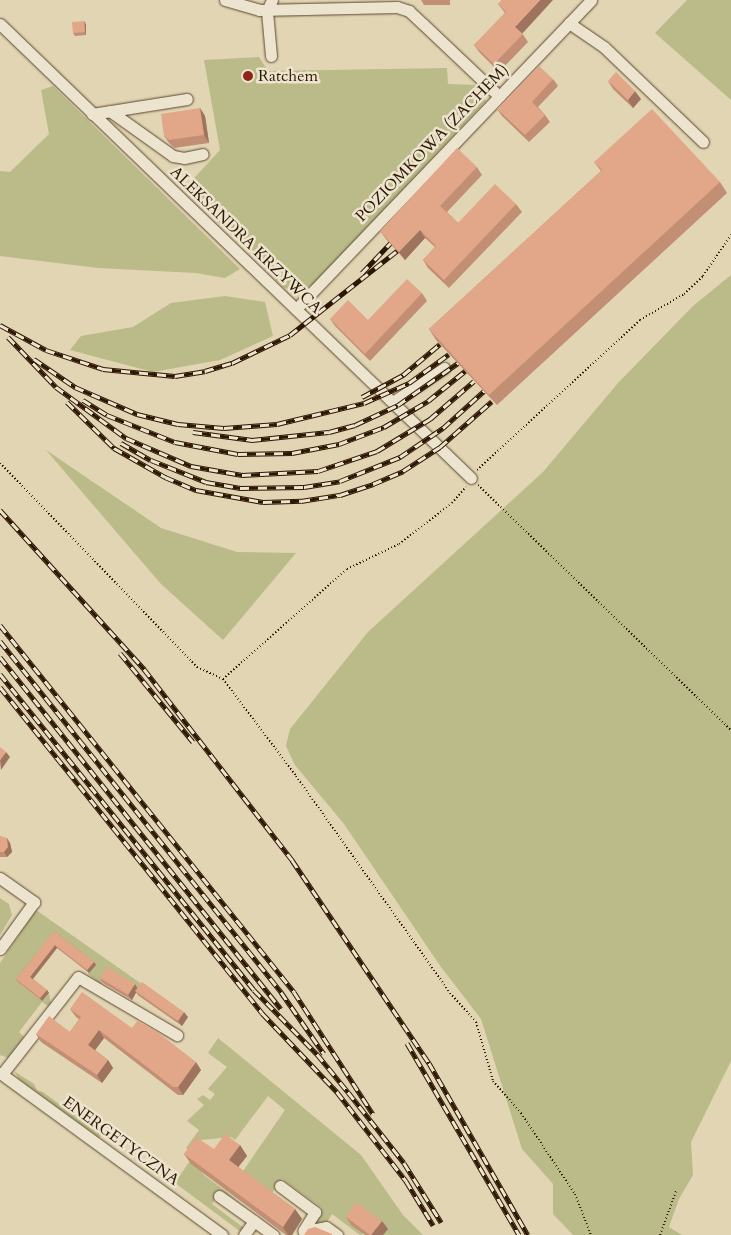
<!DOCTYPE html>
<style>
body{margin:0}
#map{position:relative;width:731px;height:1235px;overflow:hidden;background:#e1d5b3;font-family:Cardo,serif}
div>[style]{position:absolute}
.green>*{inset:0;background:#babb88}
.path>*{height:2px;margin-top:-1px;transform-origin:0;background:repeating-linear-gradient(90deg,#2e1702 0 1px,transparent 0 3.5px)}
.roads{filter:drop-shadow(0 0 1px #5b462e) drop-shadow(0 0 1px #5b462e)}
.minor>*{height:11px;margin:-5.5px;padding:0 5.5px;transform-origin:5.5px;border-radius:5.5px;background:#ece4ce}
.rail>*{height:5px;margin-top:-2.5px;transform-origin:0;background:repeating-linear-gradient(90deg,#ece4ce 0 9px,#2e1702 0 18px);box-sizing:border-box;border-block:1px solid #2e1702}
.wall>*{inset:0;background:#c28f75}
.shaded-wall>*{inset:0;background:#9e745f}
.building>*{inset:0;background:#e2a688}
.dots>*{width:14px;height:14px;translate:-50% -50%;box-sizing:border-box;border:2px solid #ece4ce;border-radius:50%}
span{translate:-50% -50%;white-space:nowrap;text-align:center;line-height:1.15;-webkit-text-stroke:5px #ece4ce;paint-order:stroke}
.poi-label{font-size:16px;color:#2e1702}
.left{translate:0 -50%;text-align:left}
.street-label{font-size:16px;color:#2e1702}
</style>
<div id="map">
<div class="green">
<div style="clip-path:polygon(687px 0,731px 0,731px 100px,655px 33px)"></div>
<div style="clip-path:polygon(259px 57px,268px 71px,447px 68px,448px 84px,477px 85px,486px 101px,314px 284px,301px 290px,284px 288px,185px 188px,220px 150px,204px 60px)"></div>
<div style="clip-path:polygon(53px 86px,240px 269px,225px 278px,196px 273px,98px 268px,0 256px,0 171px,10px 172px,49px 134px,41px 90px)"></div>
<div style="clip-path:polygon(731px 275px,731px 1061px,691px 1142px,693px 1175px,679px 1199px,669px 1227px,682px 1235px,573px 1235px,553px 1214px,553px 1184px,522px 1149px,481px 1019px,441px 967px,344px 824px,295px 765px,286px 746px,290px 729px,368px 632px,543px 472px,618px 383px,693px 306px)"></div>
<div style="clip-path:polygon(225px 296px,265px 302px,273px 336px,220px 360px,153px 372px,70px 350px,81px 336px,133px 327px,171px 303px)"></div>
<div style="clip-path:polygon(46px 450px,161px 528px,237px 552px,296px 553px,223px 640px,161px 584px)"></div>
<div style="clip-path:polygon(0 898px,9px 904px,12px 915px,0 935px)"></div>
<div style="clip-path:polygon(36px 910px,146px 987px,139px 996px,136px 993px,138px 989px,110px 972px,101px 984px,88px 974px,95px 965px,55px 934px,18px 982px,42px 1001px,49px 994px,51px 1003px,48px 1006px,42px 1002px,19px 1032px,24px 1037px,8px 1058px,0 1055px,0 963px)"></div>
<div style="clip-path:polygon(218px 1038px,361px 1155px,403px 1215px,423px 1235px,383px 1235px,387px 1228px,360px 1235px,332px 1214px,327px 1222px,312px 1225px,322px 1208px,282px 1179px,272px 1193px,241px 1174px,285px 1110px,268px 1096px,235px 1140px,231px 1137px,201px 1140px,191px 1152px,186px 1148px,199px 1130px,187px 1121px,204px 1105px,197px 1099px,203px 1095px,210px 1100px,215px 1094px,208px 1089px,227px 1067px,208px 1053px)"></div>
<div style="clip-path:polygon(14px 1071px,34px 1084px,37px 1090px,43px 1092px,102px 1136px,98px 1137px,19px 1079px)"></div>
<div style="clip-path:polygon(193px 1156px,204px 1175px,243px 1204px,221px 1190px,212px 1204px,244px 1228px,241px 1232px,175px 1183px)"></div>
</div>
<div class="path">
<div style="left:0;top:463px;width:284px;rotate:46deg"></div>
<div style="left:197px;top:667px;width:29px;rotate:25deg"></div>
<div style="left:223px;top:679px;width:121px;rotate:53deg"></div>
<div style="left:296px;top:776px;width:266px;rotate:54.6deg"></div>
<div style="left:450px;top:993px;width:39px;rotate:48deg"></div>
<div style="left:476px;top:1022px;width:61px;rotate:73.9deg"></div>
<div style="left:493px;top:1081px;width:43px;rotate:48.8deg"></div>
<div style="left:521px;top:1113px;width:97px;rotate:56.3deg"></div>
<div style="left:575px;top:1194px;width:44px;rotate:68.7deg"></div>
<div style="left:477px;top:470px;width:222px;rotate:-42.6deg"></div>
<div style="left:640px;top:320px;width:51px;rotate:-30.6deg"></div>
<div style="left:684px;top:294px;width:26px;rotate:-43deg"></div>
<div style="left:703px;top:276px;width:50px;rotate:-55.7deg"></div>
<div style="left:478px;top:485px;width:352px;rotate:44.1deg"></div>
<div style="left:223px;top:679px;width:166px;rotate:-41.6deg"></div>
<div style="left:347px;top:569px;width:58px;rotate:-25.7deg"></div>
<div style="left:399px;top:544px;width:67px;rotate:-37.7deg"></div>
<div style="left:452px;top:503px;width:21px;rotate:-49deg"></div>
<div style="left:660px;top:1235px;width:47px;rotate:-70deg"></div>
</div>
<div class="roads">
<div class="minor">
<div style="left:225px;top:0;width:35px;rotate:16deg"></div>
<div style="left:259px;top:10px;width:138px;rotate:-1.2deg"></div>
<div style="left:397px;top:7px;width:13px;rotate:18deg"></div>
<div style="left:409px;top:11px;width:19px;rotate:43deg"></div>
<div style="left:423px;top:24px;width:105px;rotate:43.5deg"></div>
<div style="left:569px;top:23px;width:42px;rotate:34.4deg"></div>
<div style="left:604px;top:47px;width:137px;rotate:43.8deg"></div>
<div style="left:0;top:24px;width:654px;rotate:43.95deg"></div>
<div style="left:271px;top:56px;width:45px;rotate:-95.1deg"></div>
<div style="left:267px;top:11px;width:12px;rotate:-66deg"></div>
<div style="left:110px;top:111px;width:77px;rotate:35.5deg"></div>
<div style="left:173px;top:156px;width:11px;rotate:10deg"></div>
<div style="left:184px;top:158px;width:19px;rotate:-12deg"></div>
<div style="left:92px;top:114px;width:96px;rotate:-9deg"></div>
<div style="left:296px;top:309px;width:427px;rotate:-46.3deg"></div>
<div style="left:394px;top:401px;width:60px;rotate:-33.4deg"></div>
<div style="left:0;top:878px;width:42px;rotate:35.2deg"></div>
<div style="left:34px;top:902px;width:58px;rotate:125.9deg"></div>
<div style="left:0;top:1073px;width:275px;rotate:36.1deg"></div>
<div style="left:2px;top:1074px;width:123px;rotate:-51.9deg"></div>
<div style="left:78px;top:977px;width:115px;rotate:30.4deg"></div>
<div style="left:280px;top:1186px;width:44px;rotate:36.6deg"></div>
<div style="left:315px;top:1212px;width:22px;rotate:122deg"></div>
<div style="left:219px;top:1196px;width:43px;rotate:35.5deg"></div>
<div style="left:304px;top:1231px;width:22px;rotate:-10deg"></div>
<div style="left:326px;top:1227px;width:14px;rotate:36deg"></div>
<div style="left:244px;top:1235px;width:17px;rotate:-54deg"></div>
<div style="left:254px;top:1221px;width:24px;rotate:36deg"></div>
</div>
</div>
<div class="rail">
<div style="left:362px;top:273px;width:55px;rotate:-46.5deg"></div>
<div style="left:0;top:325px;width:52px;rotate:28.5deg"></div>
<div style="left:46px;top:350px;width:60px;rotate:18.4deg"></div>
<div style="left:103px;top:369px;width:72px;rotate:5.6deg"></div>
<div style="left:175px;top:376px;width:30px;rotate:-9deg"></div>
<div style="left:205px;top:371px;width:28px;rotate:-17deg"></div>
<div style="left:232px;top:363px;width:64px;rotate:-25.8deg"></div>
<div style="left:290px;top:335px;width:149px;rotate:-38.2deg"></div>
<div style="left:8px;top:337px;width:69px;rotate:46.2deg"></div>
<div style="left:56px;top:387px;width:87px;rotate:36.1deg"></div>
<div style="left:126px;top:438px;width:71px;rotate:23.3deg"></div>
<div style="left:191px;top:466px;width:52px;rotate:10deg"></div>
<div style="left:242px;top:475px;width:76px;rotate:-3deg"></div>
<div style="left:318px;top:471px;width:62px;rotate:-18.7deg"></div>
<div style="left:377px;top:451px;width:62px;rotate:-31.1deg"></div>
<div style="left:430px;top:419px;width:58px;rotate:-40.8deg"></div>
<div style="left:34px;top:359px;width:50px;rotate:34.3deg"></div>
<div style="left:75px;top:387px;width:68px;rotate:23.5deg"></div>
<div style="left:137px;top:414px;width:42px;rotate:13.7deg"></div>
<div style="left:178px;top:424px;width:46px;rotate:5deg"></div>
<div style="left:224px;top:428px;width:53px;rotate:-4.3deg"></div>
<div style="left:277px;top:424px;width:89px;rotate:-13.6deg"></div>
<div style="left:364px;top:403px;width:49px;rotate:-24deg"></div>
<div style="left:409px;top:383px;width:49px;rotate:-35.9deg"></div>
<div style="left:362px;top:397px;width:47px;rotate:-28.2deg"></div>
<div style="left:403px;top:375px;width:48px;rotate:-40deg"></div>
<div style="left:83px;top:400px;width:28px;rotate:32deg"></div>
<div style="left:107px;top:415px;width:73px;rotate:21.7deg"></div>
<div style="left:175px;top:442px;width:64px;rotate:10.8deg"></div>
<div style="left:238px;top:454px;width:54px;rotate:-1.1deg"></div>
<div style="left:292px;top:453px;width:48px;rotate:-10.8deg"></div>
<div style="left:339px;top:444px;width:48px;rotate:-20.7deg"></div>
<div style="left:384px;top:427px;width:51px;rotate:-30.6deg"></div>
<div style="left:428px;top:401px;width:48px;rotate:-39deg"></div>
<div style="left:67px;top:402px;width:66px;rotate:44.4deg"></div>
<div style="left:114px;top:448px;width:59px;rotate:29.6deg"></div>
<div style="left:165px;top:477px;width:34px;rotate:23deg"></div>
<div style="left:196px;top:490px;width:68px;rotate:10.2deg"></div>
<div style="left:263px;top:502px;width:38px;rotate:-2deg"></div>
<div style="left:301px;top:501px;width:39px;rotate:-9deg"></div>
<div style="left:340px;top:495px;width:35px;rotate:-18deg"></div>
<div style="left:373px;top:484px;width:33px;rotate:-23deg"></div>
<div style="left:403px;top:471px;width:44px;rotate:-33deg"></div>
<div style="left:440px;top:447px;width:69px;rotate:-41.5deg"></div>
<div style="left:193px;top:432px;width:60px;rotate:7.7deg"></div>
<div style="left:252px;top:440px;width:77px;rotate:-5.9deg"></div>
<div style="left:329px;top:432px;width:27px;rotate:-15deg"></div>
<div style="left:355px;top:425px;width:47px;rotate:-24.9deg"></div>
<div style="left:398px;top:405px;width:73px;rotate:-35deg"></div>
<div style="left:121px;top:443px;width:34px;rotate:30deg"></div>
<div style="left:151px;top:460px;width:59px;rotate:21.8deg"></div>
<div style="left:206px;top:482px;width:35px;rotate:10deg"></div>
<div style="left:240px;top:488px;width:64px;rotate:-0.9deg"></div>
<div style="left:304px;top:487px;width:36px;rotate:-9deg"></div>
<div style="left:340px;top:481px;width:65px;rotate:-21.8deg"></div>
<div style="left:400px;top:457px;width:52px;rotate:-34deg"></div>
<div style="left:443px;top:428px;width:55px;rotate:-42.1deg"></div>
<div style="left:0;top:510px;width:215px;rotate:47.8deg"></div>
<div style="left:144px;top:669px;width:242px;rotate:52.2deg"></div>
<div style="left:292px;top:860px;width:245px;rotate:56deg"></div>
<div style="left:429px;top:1063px;width:198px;rotate:60.1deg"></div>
<div style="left:0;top:625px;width:470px;rotate:51.3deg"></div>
<div style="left:294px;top:992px;width:145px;rotate:57.1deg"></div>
<div style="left:0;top:641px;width:450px;rotate:51.3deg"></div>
<div style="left:281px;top:992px;width:75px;rotate:55.3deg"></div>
<div style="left:120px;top:653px;width:115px;rotate:50.6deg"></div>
<div style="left:0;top:657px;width:450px;rotate:51.4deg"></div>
<div style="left:0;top:674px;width:405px;rotate:51.2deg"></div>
<div style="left:254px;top:990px;width:90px;rotate:45.5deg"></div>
<div style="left:317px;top:1054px;width:49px;rotate:50.8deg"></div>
<div style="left:348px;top:1092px;width:90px;rotate:51.7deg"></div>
<div style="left:404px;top:1163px;width:70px;rotate:57.9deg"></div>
<div style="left:0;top:687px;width:418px;rotate:51.2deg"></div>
<div style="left:262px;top:1013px;width:109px;rotate:46.5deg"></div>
<div style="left:337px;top:1092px;width:113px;rotate:52.2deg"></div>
<div style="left:406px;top:1181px;width:52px;rotate:58.5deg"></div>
<div style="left:407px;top:1043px;width:222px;rotate:59.7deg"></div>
</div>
<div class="wall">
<div style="clip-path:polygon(421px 0,450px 0,450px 5px,424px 5px)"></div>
<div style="clip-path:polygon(502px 0,522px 33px,528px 42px,499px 72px,480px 53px,474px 45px,505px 13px,498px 4px)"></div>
<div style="clip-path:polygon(86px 24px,86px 35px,75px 36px,73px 33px)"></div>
<div style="clip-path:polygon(553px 79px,558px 86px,538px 107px,545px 115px,550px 122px,529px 142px,502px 116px,497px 109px)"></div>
<div style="clip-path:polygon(608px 81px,641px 99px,633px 108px,613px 89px)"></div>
<div style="clip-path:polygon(200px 108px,205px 116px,209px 143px,174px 148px,170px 144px,164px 136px)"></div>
<div style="clip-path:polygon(594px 162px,720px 182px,727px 193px,497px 405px,436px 340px,429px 329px,601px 171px)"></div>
<div style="clip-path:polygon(477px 167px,482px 175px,447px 212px,458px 223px,516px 204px,522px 212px,449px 288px,428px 268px,423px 260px,435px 247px,425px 238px,405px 260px,386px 239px,380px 231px)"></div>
<div style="clip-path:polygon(422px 293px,427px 301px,370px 361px,335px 326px,330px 319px,368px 320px)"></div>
<div style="clip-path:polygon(0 836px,10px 843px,12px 852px,7px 857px,0 857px)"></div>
<div style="clip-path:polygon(54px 931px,94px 962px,96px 965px,89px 973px,57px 948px,33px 979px,47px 990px,49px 993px,42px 1001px,18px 982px,16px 979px)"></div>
<div style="clip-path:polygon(100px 978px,137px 988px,188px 1017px,182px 1026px,139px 996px,136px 992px,132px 1000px,103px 983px)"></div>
<div style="clip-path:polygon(70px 1009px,132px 1028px,201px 1070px,183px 1095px,178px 1095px,104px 1038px,95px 1050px,108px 1060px,113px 1068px,102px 1083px,41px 1042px,36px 1034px,70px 1032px,79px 1019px,76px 1017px)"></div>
<div style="clip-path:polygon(240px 1145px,247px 1156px,238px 1167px,295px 1209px,302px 1219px,292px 1235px,286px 1235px,191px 1164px,184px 1154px)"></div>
<div style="clip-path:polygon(346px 1217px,388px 1229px,383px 1235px,365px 1235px,351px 1225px)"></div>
</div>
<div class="shaded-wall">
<div style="clip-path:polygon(540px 0,553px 0,521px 35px,515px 27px)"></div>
<div style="clip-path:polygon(84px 21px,86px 24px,86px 35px,85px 32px)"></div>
<div style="clip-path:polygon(635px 91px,641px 99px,633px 108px,628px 100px)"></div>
<div style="clip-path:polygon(200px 108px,205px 116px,209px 143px,204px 135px)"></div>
<div style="clip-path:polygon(420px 230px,425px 238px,405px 260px,399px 252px)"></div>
<div style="clip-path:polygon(6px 752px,10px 757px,1px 770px,0 760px)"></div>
<div style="clip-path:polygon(7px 838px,10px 843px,12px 852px,7px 857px,4px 852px)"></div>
<div style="clip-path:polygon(55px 945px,57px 948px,32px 980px,30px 977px)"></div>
<div style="clip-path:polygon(94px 962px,96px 965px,89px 973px,87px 970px)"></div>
<div style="clip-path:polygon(135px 984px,138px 989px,132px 1000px,128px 995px)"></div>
<div style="clip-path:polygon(47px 990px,49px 993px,42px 1001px,40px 998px)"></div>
<div style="clip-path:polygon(184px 1012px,188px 1017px,182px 1026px,178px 1021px)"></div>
<div style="clip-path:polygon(99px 1030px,104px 1038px,93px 1053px,88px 1045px)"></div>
<div style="clip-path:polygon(108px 1060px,113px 1068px,102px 1083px,97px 1075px)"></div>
<div style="clip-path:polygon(196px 1062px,201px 1070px,183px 1095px,178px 1087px)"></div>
<div style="clip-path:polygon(240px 1145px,247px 1156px,236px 1170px,229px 1160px)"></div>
<div style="clip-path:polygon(295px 1209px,302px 1219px,292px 1235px,288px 1235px,283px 1227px)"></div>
<div style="clip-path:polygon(382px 1221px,388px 1229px,383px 1235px,371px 1235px)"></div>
</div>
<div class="building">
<div style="clip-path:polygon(502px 0,540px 0,515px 27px,523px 34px,494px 64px,474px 45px,506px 12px,498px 4px)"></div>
<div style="clip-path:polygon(84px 21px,85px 32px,73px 33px,72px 22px)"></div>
<div style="clip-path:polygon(539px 66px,553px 79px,532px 102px,545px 115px,525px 135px,497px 109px)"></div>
<div style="clip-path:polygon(616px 72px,635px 91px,628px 100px,608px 81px)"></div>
<div style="clip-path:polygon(200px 108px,204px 135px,169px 140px,164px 136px,161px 114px)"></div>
<div style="clip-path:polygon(652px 109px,720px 182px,489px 395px,429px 329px,602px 170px,594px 162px)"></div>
<div style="clip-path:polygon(457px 148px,477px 167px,440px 206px,458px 223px,495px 184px,516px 204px,444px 280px,423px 260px,436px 246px,420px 230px,399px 252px,380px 231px)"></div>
<div style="clip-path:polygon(407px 279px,422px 293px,365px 354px,330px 319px,348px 300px,368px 320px)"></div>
<div style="clip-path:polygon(0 747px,6px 752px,0 760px)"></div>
<div style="clip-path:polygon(0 836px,7px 838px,8px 847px,4px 852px,0 852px)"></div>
<div style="clip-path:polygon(54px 931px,94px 962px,87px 970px,55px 945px,30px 977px,47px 990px,40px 998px,16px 979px)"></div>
<div style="clip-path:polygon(107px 967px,135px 984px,128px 995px,100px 978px)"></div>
<div style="clip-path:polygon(142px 982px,184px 1012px,178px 1021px,135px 991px)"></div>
<div style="clip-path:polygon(82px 992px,132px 1028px,138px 1020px,156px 1031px,196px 1062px,178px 1087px,173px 1087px,99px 1030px,88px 1045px,108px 1060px,97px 1075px,36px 1034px,49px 1016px,70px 1032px,81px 1017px,70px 1009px)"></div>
<div style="clip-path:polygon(225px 1134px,240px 1145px,229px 1160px,295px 1209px,283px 1227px,184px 1154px,196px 1137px,214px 1149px)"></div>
<div style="clip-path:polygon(356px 1202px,382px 1221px,371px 1235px,370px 1235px,346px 1217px)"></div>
<div style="clip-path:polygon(315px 1227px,332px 1234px,332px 1235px,304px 1235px,308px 1229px)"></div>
</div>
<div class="dots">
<div style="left:248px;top:76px;background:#8f2418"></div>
</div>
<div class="poi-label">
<span class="left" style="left:258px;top:76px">Ratchem</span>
</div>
<div class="street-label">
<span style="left:432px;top:143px;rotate:-46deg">POZIOMKOWA (ZACHEM)</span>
<span style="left:246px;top:240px;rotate:44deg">ALEKSANDRA KRZYWCA</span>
<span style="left:121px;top:1141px;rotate:36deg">ENERGETYCZNA</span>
</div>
</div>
